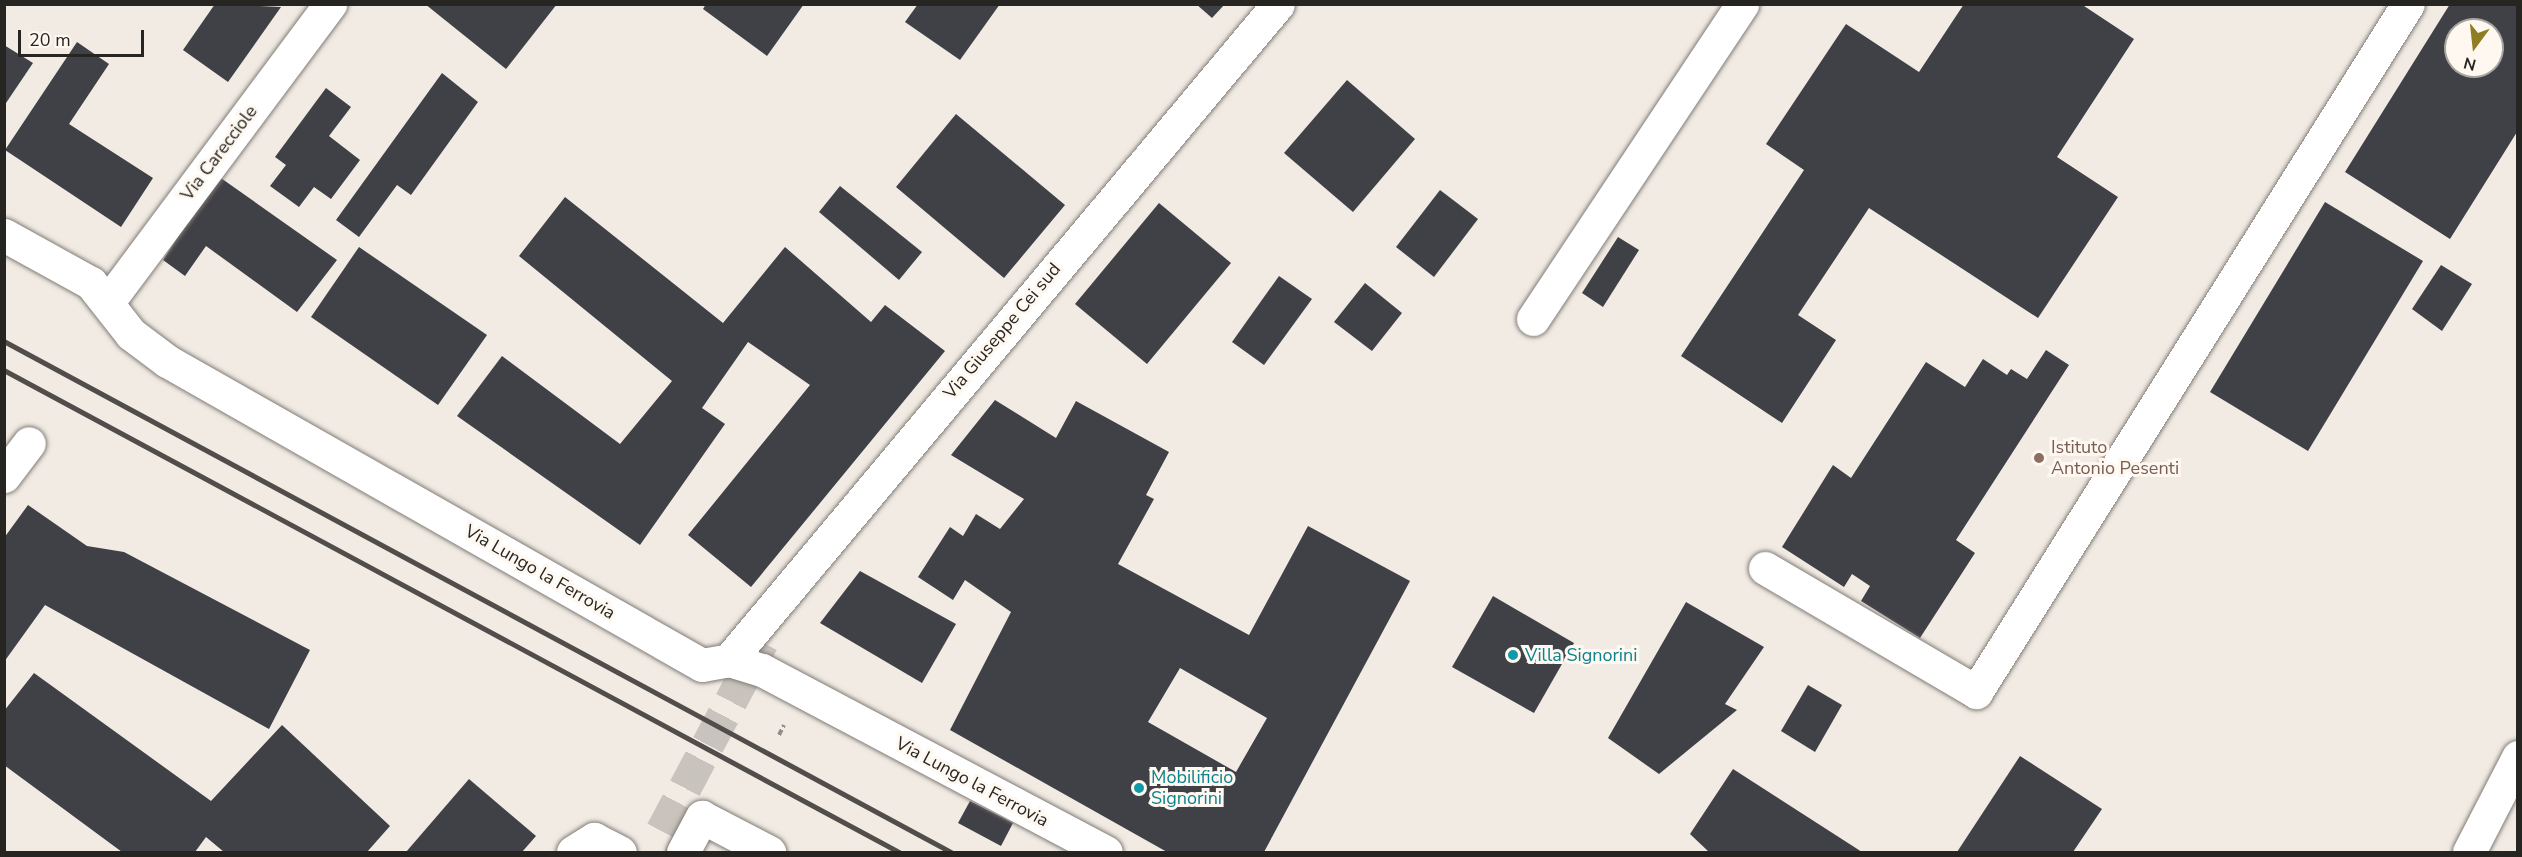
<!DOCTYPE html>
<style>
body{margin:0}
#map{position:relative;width:2522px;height:857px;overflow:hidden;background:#f1ebe4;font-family:"Nunito Sans",sans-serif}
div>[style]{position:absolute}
.building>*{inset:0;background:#404047}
.minor-tunnel>*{height:33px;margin-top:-16.5px;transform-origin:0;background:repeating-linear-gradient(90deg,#c9c3bd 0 33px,transparent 0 49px)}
.path>*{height:4px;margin-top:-2px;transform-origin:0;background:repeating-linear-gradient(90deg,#938e89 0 6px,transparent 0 9px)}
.roads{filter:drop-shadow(0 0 2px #817c76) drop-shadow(0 0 2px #817c76)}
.minor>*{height:33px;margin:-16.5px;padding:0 16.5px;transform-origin:16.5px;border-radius:16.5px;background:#fff}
.major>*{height:33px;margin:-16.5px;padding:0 16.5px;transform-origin:16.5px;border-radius:16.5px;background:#fff}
.rail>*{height:4.5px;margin:-2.25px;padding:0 2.25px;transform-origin:2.25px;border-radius:2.25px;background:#504d4a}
.dots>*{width:16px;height:16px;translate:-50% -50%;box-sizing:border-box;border:3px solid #fef8f1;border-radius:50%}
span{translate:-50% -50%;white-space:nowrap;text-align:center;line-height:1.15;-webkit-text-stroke:6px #fef8f1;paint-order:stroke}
.street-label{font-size:18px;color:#272522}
.education-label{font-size:18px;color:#785e54}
.left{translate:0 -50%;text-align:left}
.culture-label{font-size:18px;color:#0d838f}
.frame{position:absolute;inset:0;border:6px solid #272522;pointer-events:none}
.north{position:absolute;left:2444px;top:18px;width:60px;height:60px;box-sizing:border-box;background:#fef8f1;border:2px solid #a8a49e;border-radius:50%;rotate:195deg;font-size:16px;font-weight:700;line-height:24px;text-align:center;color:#272522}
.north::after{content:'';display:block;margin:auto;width:21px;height:27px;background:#8e7d23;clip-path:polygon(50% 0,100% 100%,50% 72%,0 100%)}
.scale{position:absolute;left:18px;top:30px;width:126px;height:27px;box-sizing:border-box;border:3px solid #272522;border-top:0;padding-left:8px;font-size:18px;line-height:21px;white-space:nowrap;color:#272522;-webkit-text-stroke:4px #fef8f1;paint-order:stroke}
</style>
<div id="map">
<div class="building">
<div style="clip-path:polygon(215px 4px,281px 7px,228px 82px,183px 50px)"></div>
<div style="clip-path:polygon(425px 4px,557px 4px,506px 69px)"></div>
<div style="clip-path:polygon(706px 4px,804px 4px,767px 56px,703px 9px)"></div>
<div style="clip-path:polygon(918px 4px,1000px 4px,960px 60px,905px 22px)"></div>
<div style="clip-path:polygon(1196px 4px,1225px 4px,1212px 18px)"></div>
<div style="clip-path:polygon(1964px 4px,2081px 4px,2134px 39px,2057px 157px,2118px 197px,2038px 318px,1869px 208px,1798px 315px,1836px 340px,1782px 423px,1681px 356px,1804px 170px,1766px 144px,1846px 24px,1919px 72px)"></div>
<div style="clip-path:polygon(evenodd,2450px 4px,2517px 4px,2517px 132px,2450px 239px,2345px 172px,2450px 4px,2456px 30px,2492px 30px,2492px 66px,2456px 66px,2456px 30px)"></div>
<div style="clip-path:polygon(77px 42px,109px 64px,69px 124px,153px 178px,121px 227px,5px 150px)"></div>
<div style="clip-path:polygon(4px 45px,33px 63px,4px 106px)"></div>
<div style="clip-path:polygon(442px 73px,478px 102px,411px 195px,397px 185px,359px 237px,336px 220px)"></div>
<div style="clip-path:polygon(1347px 80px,1415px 139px,1353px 212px,1284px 153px)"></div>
<div style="clip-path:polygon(326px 88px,351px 107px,329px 136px,360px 160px,331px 199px,314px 187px,299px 207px,270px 186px,286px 165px,275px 157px)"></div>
<div style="clip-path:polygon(956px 114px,1065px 205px,1004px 278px,896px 187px)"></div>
<div style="clip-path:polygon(218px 176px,337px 260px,297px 312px,206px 246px,185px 276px,163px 260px)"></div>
<div style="clip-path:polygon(840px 186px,922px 252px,899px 280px,819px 212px)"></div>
<div style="clip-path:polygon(1440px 190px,1478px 219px,1434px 277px,1396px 247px)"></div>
<div style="clip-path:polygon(565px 197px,723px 323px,785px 247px,871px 322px,885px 305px,945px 351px,751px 587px,688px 535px,810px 385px,748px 342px,702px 408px,725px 424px,640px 545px,457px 416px,502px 356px,620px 444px,672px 381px,519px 256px)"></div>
<div style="clip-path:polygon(2325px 202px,2423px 261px,2308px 451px,2210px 392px)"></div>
<div style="clip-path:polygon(1159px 203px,1231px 263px,1147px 364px,1075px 304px)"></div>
<div style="clip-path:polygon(1618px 237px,1639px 250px,1603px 307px,1582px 293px)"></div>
<div style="clip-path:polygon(359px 247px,487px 335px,438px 405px,311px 317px)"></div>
<div style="clip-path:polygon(2441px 265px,2472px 284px,2442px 331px,2412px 309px)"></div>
<div style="clip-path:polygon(1279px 276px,1312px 299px,1264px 365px,1232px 342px)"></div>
<div style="clip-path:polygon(1365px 283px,1402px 313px,1372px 351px,1334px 322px)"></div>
<div style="clip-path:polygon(2046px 350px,2069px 365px,1956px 540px,1975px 553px,1920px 638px,1861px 601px,1870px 586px,1852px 574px,1844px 587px,1782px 547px,1833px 465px,1851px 478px,1926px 362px,1965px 387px,1983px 359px,2007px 375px,2011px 369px,2027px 379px)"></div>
<div style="clip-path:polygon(evenodd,995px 400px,1056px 438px,1076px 401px,1169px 452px,1146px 495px,1154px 499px,1118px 564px,1249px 635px,1308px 526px,1410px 581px,1264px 852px,1167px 852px,950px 730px,1011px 612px,965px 580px,953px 600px,918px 577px,950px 527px,963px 536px,976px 514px,1000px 529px,1024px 499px,951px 455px,995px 400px,1180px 668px,1267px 718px,1236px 772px,1148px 722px,1180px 668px)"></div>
<div style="clip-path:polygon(28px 505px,87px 546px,124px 552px,310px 650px,269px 729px,45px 605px,4px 662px,4px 538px)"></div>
<div style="clip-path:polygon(860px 571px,956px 624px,922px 683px,820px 623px)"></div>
<div style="clip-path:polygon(1493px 596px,1574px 643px,1534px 713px,1452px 667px)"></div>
<div style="clip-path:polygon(1686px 602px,1764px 647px,1725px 704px,1737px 710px,1659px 774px,1608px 738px)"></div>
<div style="clip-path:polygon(34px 673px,211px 801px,282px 725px,390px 826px,367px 852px,224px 852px,206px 837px,195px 852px,122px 852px,4px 765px,4px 711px)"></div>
<div style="clip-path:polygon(1808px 685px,1842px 705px,1815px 752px,1781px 731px)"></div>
<div style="clip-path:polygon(2020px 756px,2102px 809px,2073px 852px,1957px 852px)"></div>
<div style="clip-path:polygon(1733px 769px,1862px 852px,1709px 852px,1690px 834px)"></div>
<div style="clip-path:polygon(469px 779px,536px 836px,522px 852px,406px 852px)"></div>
<div style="clip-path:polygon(970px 801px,1013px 823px,1001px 846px,958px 823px)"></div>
</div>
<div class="minor-tunnel">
<div style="left:701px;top:852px;width:44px;rotate:-151.7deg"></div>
<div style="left:662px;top:831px;width:214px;rotate:-62.1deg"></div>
</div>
<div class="path">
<div style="left:779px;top:735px;width:11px;rotate:-63deg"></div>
</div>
<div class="roads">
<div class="minor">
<div style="left:4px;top:235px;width:99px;rotate:28.9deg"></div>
<div style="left:91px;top:283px;width:65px;rotate:51.9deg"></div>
<div style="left:131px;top:334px;width:45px;rotate:36.9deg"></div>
<div style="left:167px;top:361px;width:615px;rotate:29.61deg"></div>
<div style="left:702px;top:665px;width:27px;rotate:-10deg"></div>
<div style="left:729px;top:660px;width:34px;rotate:17deg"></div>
<div style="left:762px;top:670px;width:389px;rotate:27.9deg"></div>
<div style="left:108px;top:302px;width:372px;rotate:-53.3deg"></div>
<div style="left:1533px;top:319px;width:378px;rotate:-56.4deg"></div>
<div style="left:4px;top:476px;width:41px;rotate:-52.9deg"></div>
<div style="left:1765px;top:568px;width:245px;rotate:30.4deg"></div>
<div style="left:1976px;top:692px;width:812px;rotate:-57.88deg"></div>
<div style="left:729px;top:660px;width:855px;rotate:-50.07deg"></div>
<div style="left:573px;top:852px;width:25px;rotate:-32deg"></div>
<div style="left:594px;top:839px;width:29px;rotate:27deg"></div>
<div style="left:683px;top:852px;width:40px;rotate:-62deg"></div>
<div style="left:702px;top:817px;width:76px;rotate:27.6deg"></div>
</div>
<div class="major">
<div style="left:2469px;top:852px;width:107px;rotate:-62.7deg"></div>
</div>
</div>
<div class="rail">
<div style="left:4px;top:341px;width:1076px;rotate:28.35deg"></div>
<div style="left:4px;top:370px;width:1017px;rotate:28.3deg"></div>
</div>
<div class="dots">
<div style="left:2039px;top:458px;background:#8d6e63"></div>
<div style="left:1513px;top:655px;background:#0f9aa8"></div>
<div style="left:1139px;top:788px;background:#0f9aa8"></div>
</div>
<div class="street-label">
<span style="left:219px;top:153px;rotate:-53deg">Via Carecciole</span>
<span style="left:1002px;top:331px;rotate:-50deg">Via Giuseppe Cei sud</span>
<span style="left:540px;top:572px;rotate:30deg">Via Lungo la Ferrovia</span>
<span style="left:972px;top:782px;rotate:28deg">Via Lungo la Ferrovia</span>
</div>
<div class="education-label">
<span class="left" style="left:2051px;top:458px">Istituto<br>Antonio Pesenti</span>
</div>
<div class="culture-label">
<span class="left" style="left:1525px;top:655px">Villa Signorini</span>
<span class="left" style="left:1151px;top:788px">Mobilificio<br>Signorini</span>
</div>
<div class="frame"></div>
<div class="north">N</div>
<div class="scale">20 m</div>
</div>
